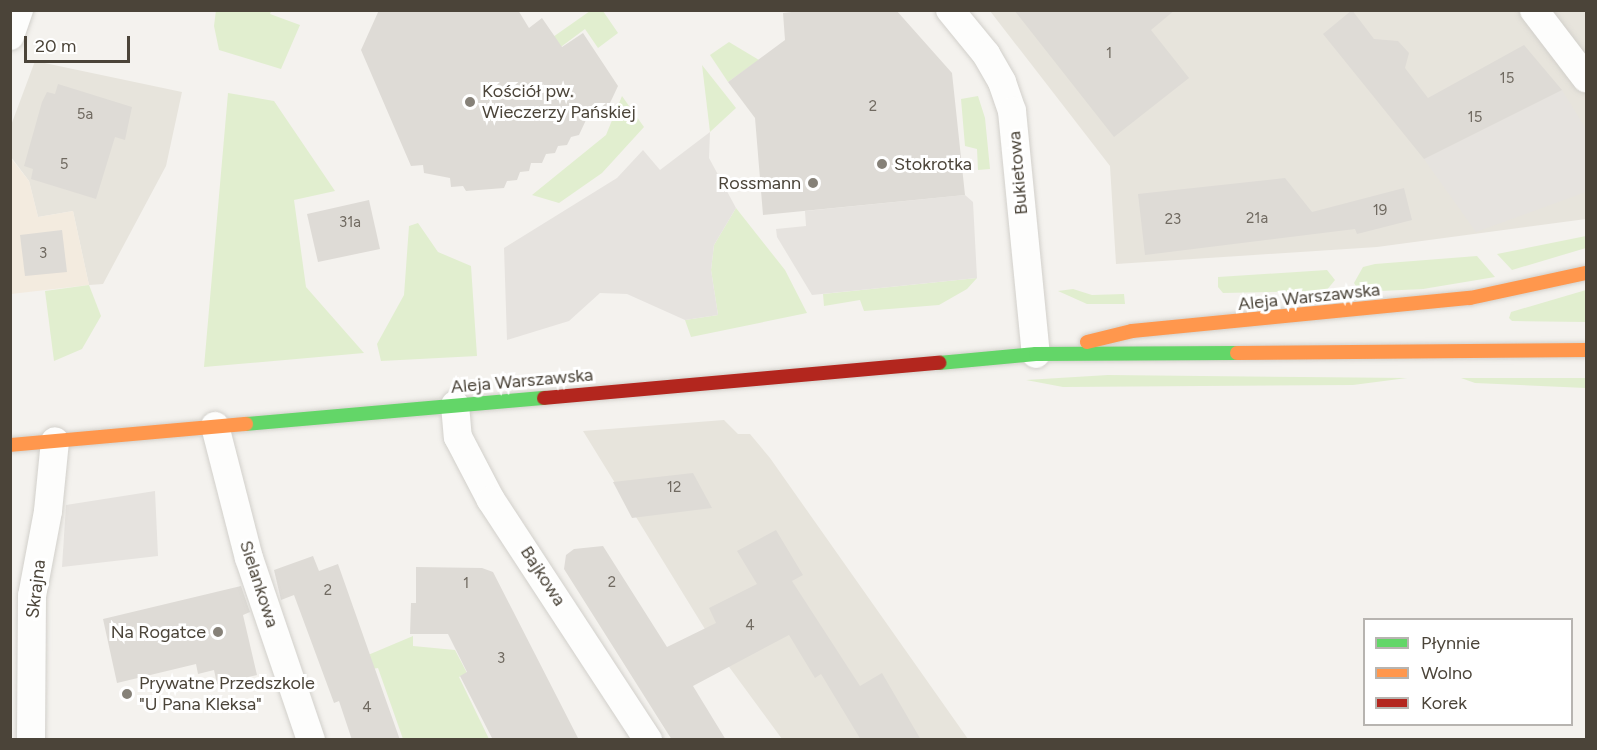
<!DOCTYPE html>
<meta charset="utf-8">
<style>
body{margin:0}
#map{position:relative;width:1597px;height:750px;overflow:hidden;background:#f4f2ee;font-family:Figtree,sans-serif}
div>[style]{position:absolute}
.residential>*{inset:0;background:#e7e4dc}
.commercial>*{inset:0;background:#f3ebdf}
.green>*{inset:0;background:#e1eecf}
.parking>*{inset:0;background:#e6e3df}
.building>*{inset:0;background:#dedbd6}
.roads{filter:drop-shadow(0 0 2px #d2d0cb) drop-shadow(0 0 2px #d2d0cb)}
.street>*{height:28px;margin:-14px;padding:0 14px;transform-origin:14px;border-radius:14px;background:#fdfdfc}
.fast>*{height:14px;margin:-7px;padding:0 7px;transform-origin:7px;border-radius:7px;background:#63d668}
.slow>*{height:14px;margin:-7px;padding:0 7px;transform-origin:7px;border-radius:7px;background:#ff974d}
.jam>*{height:14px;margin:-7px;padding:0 7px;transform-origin:7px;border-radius:7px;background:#b3261e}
.dots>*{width:16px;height:16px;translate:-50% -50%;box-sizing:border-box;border:3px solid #fff;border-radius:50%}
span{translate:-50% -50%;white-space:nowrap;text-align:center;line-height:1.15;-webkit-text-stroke:6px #fff;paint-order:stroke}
.number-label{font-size:15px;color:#706a61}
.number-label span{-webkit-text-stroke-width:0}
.poi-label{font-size:18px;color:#4b4439}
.left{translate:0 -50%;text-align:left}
.right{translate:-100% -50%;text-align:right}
.street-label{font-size:18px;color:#4b4439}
.frame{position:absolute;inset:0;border:12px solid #4b4439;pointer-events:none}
.legend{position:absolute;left:1363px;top:618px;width:210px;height:108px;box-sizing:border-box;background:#fff;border:2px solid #b7b4b0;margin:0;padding:8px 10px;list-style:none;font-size:18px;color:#4b4439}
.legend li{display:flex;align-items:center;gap:12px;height:30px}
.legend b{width:30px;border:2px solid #b7b4b0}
.scale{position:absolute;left:24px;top:36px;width:106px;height:27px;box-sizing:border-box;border:3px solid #4b4439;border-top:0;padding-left:8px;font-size:18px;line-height:21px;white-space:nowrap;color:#4b4439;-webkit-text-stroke:4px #fff;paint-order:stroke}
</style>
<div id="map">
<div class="residential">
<div style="clip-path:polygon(990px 11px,1586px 11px,1586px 219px,1377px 247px,1116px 264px,1110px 166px)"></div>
<div style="clip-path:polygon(35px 61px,182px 92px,166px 166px,103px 284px,89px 285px,73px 211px,38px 217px,29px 181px,11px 157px,10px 128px)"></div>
<div style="clip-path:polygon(724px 420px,738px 434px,750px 434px,770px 458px,968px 739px,782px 739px,724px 660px,583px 431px)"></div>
</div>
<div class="commercial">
<div style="clip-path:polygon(10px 157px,29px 181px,38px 217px,73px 211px,89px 285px,11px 294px)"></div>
</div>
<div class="green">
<div style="clip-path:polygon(216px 10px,271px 11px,270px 14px,300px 25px,281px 69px,219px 50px,214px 26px)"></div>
<div style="clip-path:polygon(590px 11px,603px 11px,618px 33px,598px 48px,585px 29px,550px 55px,543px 44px)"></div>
<div style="clip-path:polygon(729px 42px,759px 60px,728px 82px,710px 55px)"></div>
<div style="clip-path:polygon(702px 65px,736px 108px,710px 132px)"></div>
<div style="clip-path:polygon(228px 93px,274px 101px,335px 191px,294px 200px,306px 287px,364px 353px,204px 367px)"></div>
<div style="clip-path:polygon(622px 96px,644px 127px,602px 173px,559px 203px,532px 195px,606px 135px)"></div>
<div style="clip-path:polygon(978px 96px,985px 118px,990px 169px,978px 170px,977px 149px,965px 146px,961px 99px)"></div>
<div style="clip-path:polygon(736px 208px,785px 270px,807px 313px,691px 337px,685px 320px,718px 315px,711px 270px,714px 245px)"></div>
<div style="clip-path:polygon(418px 223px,438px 252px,471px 266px,477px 356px,381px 361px,377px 344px,404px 295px,409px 226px)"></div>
<div style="clip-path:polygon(1586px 236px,1586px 248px,1512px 270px,1497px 254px)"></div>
<div style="clip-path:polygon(1477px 256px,1495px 277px,1423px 289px,1360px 292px,1354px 283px,1363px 267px,1375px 264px)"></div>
<div style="clip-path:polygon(1327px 270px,1335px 280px,1326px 291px,1223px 293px,1218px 287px,1218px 277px)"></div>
<div style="clip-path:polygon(977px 278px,967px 289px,939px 305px,864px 311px,860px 300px,824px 306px,823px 294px)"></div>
<div style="clip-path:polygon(89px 285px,101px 316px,82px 349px,54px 361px,45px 291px)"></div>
<div style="clip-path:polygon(1073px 289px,1092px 295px,1124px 294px,1125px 304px,1087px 304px,1058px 291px)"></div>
<div style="clip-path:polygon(1586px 290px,1586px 322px,1512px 321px,1509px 318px,1511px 312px)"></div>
<div style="clip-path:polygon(1108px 375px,1302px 377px,1407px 378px,1353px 385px,1063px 387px,1026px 380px)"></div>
<div style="clip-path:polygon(1461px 378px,1586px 378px,1586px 388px,1475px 383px)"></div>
<div style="clip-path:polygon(413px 636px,413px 646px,455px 650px,467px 673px,459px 677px,489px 739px,403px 739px,378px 668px,372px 669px,368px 655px)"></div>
</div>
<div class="parking">
<div style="clip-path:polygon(1562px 90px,1586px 129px,1586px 192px,1476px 232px,1424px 159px)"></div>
<div style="clip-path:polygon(710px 132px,709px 158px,736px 208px,714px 245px,711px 270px,718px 315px,685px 320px,627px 294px,600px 293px,569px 321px,507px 340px,504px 248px,617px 178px,643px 150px,660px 170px)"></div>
<div style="clip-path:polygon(965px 195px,973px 202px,977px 278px,812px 295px,777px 237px,776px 229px,806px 226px,805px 211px)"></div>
<div style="clip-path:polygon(155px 491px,158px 556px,62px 567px,66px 505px)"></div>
</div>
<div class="building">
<div style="clip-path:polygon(379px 10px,518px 10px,529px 28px,542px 18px,562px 47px,583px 33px,618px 86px,603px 118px,586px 120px,579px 135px,571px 137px,567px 145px,558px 146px,555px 153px,546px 154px,542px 163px,531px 163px,529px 171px,520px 172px,517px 180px,507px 181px,504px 188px,466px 191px,463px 186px,451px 187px,450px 178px,424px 173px,423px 165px,411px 166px,361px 50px)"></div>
<div style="clip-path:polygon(809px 10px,896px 10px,952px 73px,965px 195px,763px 215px,755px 118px,728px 82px,785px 40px,783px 13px)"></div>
<div style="clip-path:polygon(1014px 10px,1175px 10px,1151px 30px,1189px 78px,1114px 137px)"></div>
<div style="clip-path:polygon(1352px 10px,1374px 39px,1398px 41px,1409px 53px,1405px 68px,1428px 98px,1524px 45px,1562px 90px,1424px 159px,1323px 34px)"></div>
<div style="clip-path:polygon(58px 84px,132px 107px,125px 140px,115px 137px,96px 199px,31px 179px,33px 169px,24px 166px,42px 102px,47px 92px,55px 94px)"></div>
<div style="clip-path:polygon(1285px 178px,1312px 212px,1404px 188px,1412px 220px,1357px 234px,1355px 229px,1145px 255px,1138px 194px)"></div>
<div style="clip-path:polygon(369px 200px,380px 249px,318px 262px,307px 214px)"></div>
<div style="clip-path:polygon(62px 230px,67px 272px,25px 276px,20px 235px)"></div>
<div style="clip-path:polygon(693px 473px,712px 508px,632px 518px,613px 482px)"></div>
<div style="clip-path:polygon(776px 530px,803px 575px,792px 581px,860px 686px,882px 673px,921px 740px,861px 740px,821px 674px,815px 678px,789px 635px,693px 686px,726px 740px,672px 740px,564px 569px,566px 555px,574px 549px,603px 546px,667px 647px,716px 623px,709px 608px,757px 584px,737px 551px)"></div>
<div style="clip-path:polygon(313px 556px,319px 571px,338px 564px,400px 740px,352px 740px,339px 701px,334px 703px,294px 595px,281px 600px,274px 570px)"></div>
<div style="clip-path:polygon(416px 567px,482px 568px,493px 572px,579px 740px,493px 740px,460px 676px,467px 672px,448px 634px,410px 634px,411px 603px,416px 603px)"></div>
<div style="clip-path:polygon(241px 586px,250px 612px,243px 615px,257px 675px,217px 684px,214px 670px,198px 674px,196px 664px,117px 683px,103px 619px)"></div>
</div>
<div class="roads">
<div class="street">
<div style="left:950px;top:10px;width:57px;rotate:50.7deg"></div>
<div style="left:986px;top:54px;width:32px;rotate:60deg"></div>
<div style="left:1002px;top:82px;width:31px;rotate:71deg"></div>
<div style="left:1012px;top:111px;width:244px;rotate:84.4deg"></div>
<div style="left:1534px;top:10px;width:86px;rotate:52.6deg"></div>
<div style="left:10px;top:36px;width:28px;rotate:-71deg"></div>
<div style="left:455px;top:405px;width:32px;rotate:85deg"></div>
<div style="left:458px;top:437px;width:71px;rotate:62.4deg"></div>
<div style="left:491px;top:500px;width:287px;rotate:56.8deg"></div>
<div style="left:215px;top:426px;width:136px;rotate:75.6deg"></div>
<div style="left:249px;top:558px;width:192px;rotate:71.2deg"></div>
<div style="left:31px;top:740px;width:144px;rotate:-89.6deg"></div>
<div style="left:32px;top:596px;width:86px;rotate:-79.3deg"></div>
<div style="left:48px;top:511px;width:70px;rotate:-84.3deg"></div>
</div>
<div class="fast">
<div style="left:939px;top:363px;width:97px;rotate:-5.3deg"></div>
<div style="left:1036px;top:354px;width:201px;rotate:-0.3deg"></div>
<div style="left:246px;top:424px;width:299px;rotate:-5deg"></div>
</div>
<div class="slow">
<div style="left:1087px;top:342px;width:46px;rotate:-13.7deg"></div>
<div style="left:1132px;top:331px;width:340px;rotate:-5.6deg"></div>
<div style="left:1470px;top:298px;width:119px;rotate:-12.2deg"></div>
<div style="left:1237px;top:353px;width:349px;rotate:-0.5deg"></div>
<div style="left:10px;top:445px;width:237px;rotate:-5.1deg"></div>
</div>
<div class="jam">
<div style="left:544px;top:398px;width:397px;rotate:-5.1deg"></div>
</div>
</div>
<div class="dots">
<div style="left:470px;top:102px;background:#868178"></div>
<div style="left:882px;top:164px;background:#868178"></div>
<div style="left:813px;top:183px;background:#868178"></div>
<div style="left:218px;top:632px;background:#868178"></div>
<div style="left:127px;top:694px;background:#868178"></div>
</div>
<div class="number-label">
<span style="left:1109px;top:54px">1</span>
<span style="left:1507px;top:79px">15</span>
<span style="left:873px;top:107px">2</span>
<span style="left:85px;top:115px">5a</span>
<span style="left:1475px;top:118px">15</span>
<span style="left:64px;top:165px">5</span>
<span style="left:1380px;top:211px">19</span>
<span style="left:1257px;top:219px">21a</span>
<span style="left:1173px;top:220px">23</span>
<span style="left:350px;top:223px">31a</span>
<span style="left:43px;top:254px">3</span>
<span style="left:674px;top:488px">12</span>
<span style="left:612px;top:583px">2</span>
<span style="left:466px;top:584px">1</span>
<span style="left:328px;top:591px">2</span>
<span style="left:750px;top:626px">4</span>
<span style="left:501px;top:659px">3</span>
<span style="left:367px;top:708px">4</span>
</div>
<div class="poi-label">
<span class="left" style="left:482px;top:102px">Kościół pw.<br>Wieczerzy Pańskiej</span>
<span class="left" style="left:894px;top:164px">Stokrotka</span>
<span class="right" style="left:801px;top:183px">Rossmann</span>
<span class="right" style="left:206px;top:632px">Na Rogatce</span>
<span class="left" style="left:139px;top:694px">Prywatne Przedszkole<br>"U Pana Kleksa"</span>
</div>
<div class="street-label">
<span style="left:1018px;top:173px;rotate:-95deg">Bukietowa</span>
<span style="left:1309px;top:297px;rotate:-6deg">Aleja Warszawska</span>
<span style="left:522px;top:381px;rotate:-5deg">Aleja Warszawska</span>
<span style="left:543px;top:576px;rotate:57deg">Bajkowa</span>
<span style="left:259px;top:584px;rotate:72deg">Sielankowa</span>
<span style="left:36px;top:589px;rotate:-83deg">Skrajna</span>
</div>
<div class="frame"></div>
<ul class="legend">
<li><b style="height:8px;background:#63d668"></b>Płynnie</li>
<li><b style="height:8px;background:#ff974d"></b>Wolno</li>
<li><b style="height:8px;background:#b3261e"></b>Korek</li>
</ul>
<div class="scale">20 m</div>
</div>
